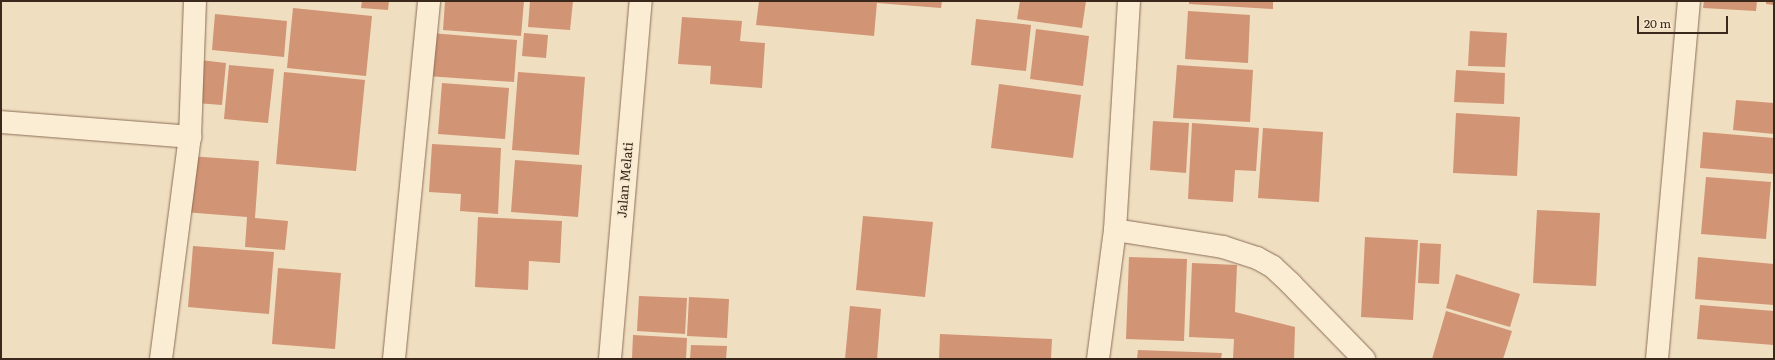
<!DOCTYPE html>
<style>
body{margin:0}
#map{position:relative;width:1775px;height:360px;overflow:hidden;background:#f0dec0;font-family:Literata,serif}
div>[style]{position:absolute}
.building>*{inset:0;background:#d19474}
.roads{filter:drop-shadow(0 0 1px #8b6f57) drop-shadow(0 0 1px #8b6f57)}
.minor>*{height:22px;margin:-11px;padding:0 11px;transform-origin:11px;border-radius:11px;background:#fbecd4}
span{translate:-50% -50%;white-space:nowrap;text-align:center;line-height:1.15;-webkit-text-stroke:3.5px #f7e9d0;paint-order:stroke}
.street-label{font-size:13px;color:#3a281c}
.frame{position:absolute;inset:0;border:2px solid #3a281c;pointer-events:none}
.scale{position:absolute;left:1637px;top:16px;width:91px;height:18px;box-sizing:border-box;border:2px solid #3a281c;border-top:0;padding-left:5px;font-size:12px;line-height:14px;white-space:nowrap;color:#3a281c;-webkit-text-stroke:3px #f7e9d0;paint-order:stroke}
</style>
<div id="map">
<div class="building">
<div style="clip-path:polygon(362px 1px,389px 1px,388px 10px,361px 8px)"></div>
<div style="clip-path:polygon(445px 1px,524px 1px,521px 36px,443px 30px)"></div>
<div style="clip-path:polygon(530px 1px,573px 1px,570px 30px,528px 27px)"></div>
<div style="clip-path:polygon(759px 1px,877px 2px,874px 36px,756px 25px)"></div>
<div style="clip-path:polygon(878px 1px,942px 1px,941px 8px,877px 3px)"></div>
<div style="clip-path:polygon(1020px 1px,1086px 1px,1082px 28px,1017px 19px)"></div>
<div style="clip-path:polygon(1189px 1px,1273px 1px,1273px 9px,1189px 4px)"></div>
<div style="clip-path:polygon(1704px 1px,1757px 1px,1756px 11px,1703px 8px)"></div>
<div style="clip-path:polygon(1766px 1px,1774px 1px,1774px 5px,1766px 4px)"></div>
<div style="clip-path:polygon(293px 8px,372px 16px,366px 76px,287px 68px)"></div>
<div style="clip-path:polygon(1188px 11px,1250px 15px,1248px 63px,1185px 59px)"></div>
<div style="clip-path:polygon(215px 14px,287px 21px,284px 57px,212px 50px)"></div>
<div style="clip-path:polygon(682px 17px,742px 21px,740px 41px,765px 43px,762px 88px,710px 84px,711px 66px,678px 64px)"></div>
<div style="clip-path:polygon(976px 19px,1031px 25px,1026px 71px,971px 65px)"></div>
<div style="clip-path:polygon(1036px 29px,1089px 36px,1083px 86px,1030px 79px)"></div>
<div style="clip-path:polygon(1470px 31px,1507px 33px,1505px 67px,1468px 66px)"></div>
<div style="clip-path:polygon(431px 33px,517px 40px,514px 82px,427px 76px)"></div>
<div style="clip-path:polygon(524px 33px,548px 35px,546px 58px,522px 56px)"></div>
<div style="clip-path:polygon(200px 60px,226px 63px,222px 105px,196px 103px)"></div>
<div style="clip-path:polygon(229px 65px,274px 69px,268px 123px,224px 119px)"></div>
<div style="clip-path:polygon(1177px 65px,1253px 70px,1250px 122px,1173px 118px)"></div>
<div style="clip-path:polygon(1456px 70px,1505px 73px,1504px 104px,1454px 102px)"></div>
<div style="clip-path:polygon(284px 72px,365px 80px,356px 171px,276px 164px)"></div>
<div style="clip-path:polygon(518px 72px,585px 77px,579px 155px,512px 150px)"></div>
<div style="clip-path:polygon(442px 83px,509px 88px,505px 139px,438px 134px)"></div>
<div style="clip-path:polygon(999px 84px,1081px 95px,1073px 158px,991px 148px)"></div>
<div style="clip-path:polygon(1736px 100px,1774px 103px,1774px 134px,1733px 130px)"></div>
<div style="clip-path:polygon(1456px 113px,1520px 117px,1517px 176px,1453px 173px)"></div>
<div style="clip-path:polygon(1153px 121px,1189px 123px,1186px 173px,1150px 170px)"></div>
<div style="clip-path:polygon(1192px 123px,1259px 128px,1256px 171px,1235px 170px,1233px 202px,1188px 199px)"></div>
<div style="clip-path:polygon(1263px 128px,1323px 132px,1319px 202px,1258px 198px)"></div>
<div style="clip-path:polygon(1703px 132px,1774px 138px,1774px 174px,1700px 168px)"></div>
<div style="clip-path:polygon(432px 144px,501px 148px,498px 214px,460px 211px,461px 194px,429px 192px)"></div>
<div style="clip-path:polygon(189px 156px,259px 161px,255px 218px,288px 221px,285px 250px,245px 247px,247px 217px,184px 212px)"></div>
<div style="clip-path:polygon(515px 160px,582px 165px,578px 217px,511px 212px)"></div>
<div style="clip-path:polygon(1706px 177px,1771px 182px,1766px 239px,1701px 234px)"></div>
<div style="clip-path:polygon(1537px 210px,1600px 213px,1596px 286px,1533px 283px)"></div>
<div style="clip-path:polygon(863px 216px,933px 222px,925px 297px,856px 290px)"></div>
<div style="clip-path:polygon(478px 217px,562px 221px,560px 263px,529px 261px,528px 290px,475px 287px)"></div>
<div style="clip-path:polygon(1365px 237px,1418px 240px,1413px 320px,1361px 317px)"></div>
<div style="clip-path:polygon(1420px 243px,1441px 244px,1439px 284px,1418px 283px)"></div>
<div style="clip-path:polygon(193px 246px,274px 252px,269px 314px,188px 307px)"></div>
<div style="clip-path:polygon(1129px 257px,1187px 259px,1184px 341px,1126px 339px)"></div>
<div style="clip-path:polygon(1698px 257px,1774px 264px,1774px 305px,1695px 299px)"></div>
<div style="clip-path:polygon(1192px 263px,1237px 265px,1235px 312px,1295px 327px,1294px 359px,1233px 359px,1234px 339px,1189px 337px)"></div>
<div style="clip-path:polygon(278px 268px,341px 273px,335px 349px,272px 344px)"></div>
<div style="clip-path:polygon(1456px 274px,1520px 294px,1510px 327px,1446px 308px)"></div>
<div style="clip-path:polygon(639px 296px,687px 298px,685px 334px,637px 331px)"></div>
<div style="clip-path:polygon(689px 297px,729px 299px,727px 338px,687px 336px)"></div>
<div style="clip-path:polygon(1700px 305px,1774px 311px,1774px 345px,1697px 339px)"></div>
<div style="clip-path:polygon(850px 306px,881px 309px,877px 359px,845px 359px)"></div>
<div style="clip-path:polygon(1446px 311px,1512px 331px,1503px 359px,1432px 359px)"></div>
<div style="clip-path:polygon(940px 334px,1052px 339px,1051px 359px,939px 359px)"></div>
<div style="clip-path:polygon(633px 335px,687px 338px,686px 359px,632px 359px)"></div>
<div style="clip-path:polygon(691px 345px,727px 346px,726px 359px,690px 359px)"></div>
<div style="clip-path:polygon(1138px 350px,1222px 353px,1221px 359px,1137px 359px)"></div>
</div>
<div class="roads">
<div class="minor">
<div style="left:1px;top:122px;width:190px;rotate:4.5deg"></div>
<div style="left:1115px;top:230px;width:109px;rotate:8.9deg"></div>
<div style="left:1223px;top:247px;width:36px;rotate:18deg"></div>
<div style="left:1257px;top:258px;width:18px;rotate:29deg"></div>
<div style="left:1273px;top:267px;width:25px;rotate:43deg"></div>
<div style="left:1291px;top:284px;width:105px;rotate:45.8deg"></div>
<div style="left:161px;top:359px;width:224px;rotate:-82.6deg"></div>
<div style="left:190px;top:137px;width:136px;rotate:-87.9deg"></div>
<div style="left:394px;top:359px;width:360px;rotate:-84.4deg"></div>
<div style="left:610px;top:359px;width:359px;rotate:-85.1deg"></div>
<div style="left:1098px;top:359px;width:130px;rotate:-82.5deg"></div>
<div style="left:1115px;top:230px;width:229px;rotate:-86.5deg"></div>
<div style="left:1657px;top:359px;width:359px;rotate:-84.9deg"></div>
</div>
</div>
<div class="street-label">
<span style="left:625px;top:180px;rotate:-85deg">Jalan Melati</span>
</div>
<div class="frame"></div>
<div class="scale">20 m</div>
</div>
